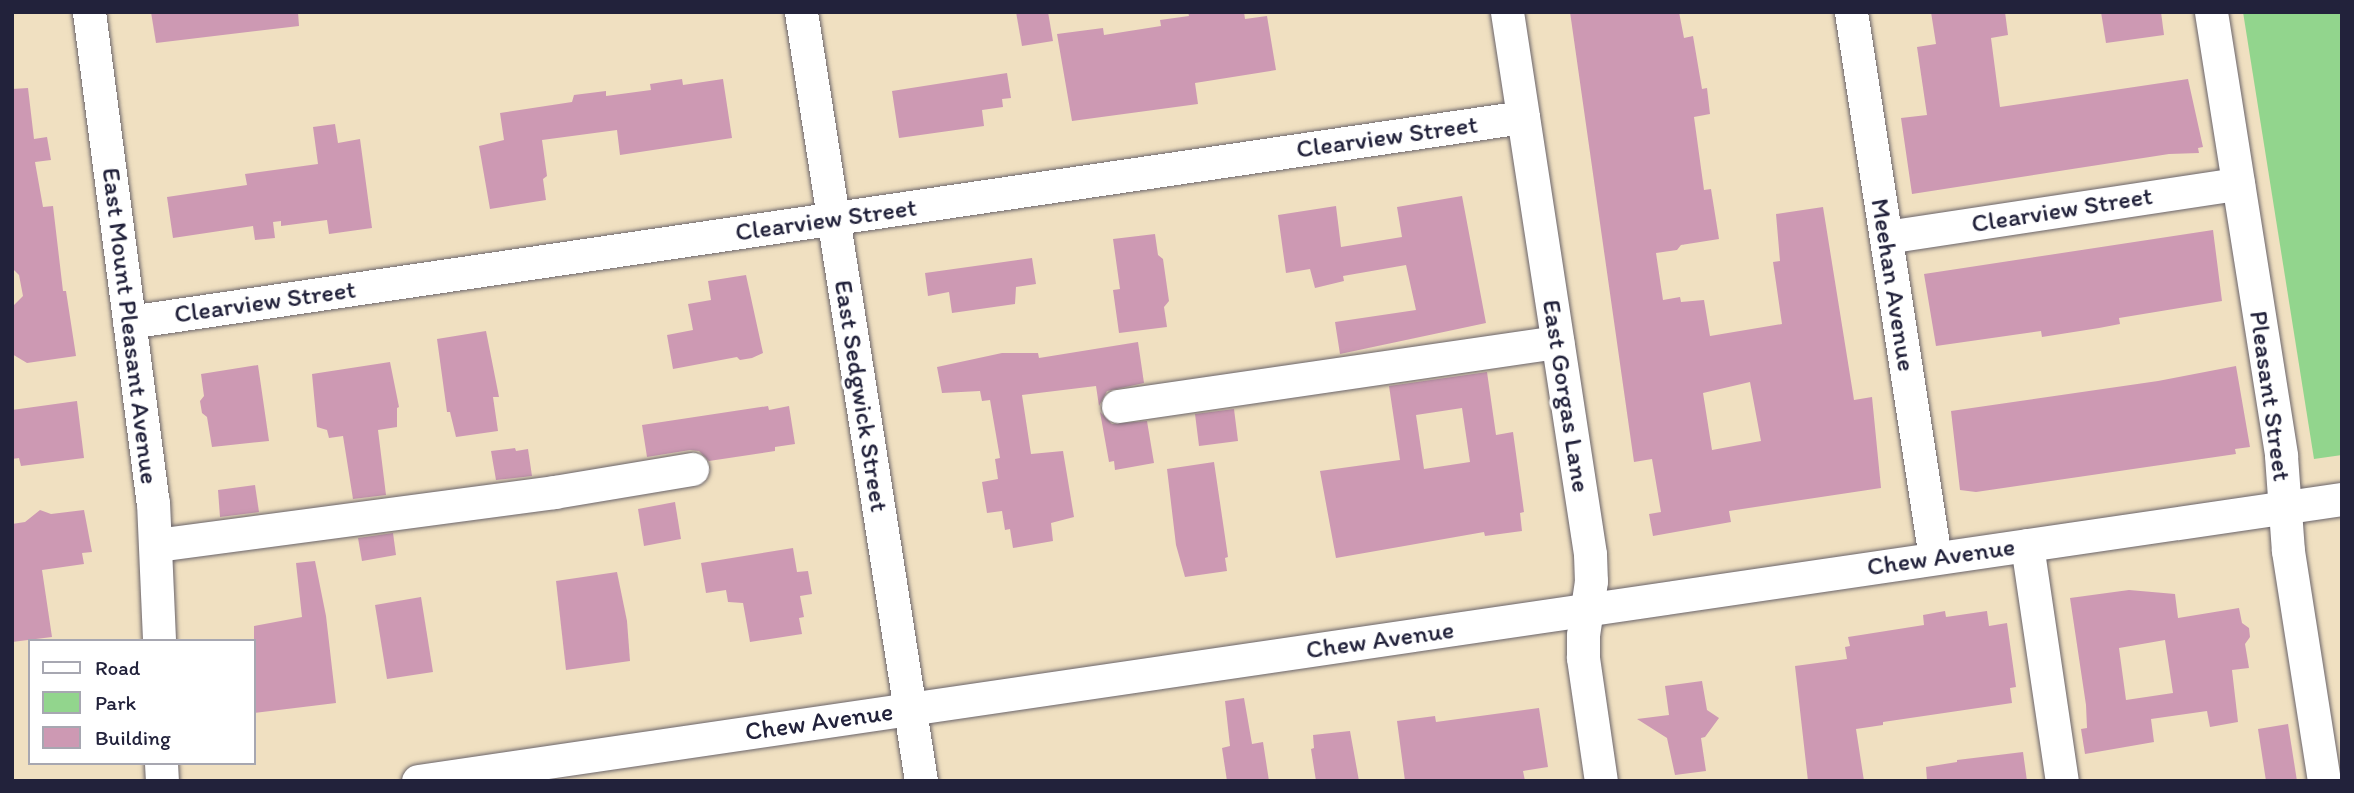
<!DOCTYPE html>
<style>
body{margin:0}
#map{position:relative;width:2354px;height:793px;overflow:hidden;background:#f0e0c1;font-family:Itim,sans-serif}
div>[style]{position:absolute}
.green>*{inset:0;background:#92d58d}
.building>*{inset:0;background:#cd99b3}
.roads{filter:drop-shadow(0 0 2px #6a646a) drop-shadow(0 0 2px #6a646a)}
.minor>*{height:33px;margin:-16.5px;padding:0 16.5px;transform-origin:16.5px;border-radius:16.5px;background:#fff}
span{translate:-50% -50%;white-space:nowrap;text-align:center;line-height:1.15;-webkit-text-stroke:7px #fff;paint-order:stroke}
.street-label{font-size:26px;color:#22223b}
.frame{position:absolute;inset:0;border:14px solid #22223b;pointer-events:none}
.legend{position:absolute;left:28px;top:639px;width:228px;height:126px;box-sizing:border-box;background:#fff;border:2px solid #a7a7b1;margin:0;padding:9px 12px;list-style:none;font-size:21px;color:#22223b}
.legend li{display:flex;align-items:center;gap:14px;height:35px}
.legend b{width:35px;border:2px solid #a7a7b1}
</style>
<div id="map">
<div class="green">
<div style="clip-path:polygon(2243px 12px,2342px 12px,2342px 455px,2314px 459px)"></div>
</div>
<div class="building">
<div style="clip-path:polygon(151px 12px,298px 12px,299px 26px,156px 43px)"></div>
<div style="clip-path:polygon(1016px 12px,1048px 12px,1053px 41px,1022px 46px)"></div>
<div style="clip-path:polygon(1188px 12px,1244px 12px,1245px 19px,1267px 16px,1276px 70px,1195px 83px,1198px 104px,1072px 121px,1057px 34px,1103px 28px,1104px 35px,1161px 26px,1160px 20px,1189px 16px)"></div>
<div style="clip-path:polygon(evenodd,1570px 12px,1679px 12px,1684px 38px,1693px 36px,1702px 89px,1707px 88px,1710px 114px,1694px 117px,1704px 190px,1711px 189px,1719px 239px,1681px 245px,1677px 250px,1656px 253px,1663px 300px,1680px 297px,1681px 302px,1704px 300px,1710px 336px,1782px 324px,1773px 262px,1780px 261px,1776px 214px,1823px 207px,1854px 400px,1872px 397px,1881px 488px,1729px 511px,1731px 522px,1653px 536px,1649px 514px,1661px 512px,1652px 459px,1634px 462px,1570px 12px,1750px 382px,1761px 441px,1712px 450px,1703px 393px,1750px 382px)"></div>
<div style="clip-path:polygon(1931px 12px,2005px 12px,2008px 35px,1991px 38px,2000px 107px,2188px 79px,2203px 147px,2198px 148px,2199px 153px,2169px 154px,1912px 194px,1901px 118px,1927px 115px,1917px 47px,1936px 44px)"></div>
<div style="clip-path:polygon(2101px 12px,2161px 12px,2164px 35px,2106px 43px)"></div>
<div style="clip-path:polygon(1007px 73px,1011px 98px,1002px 99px,1003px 107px,982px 110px,984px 126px,899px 138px,892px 91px)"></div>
<div style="clip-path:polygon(682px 79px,683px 85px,723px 79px,732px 138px,620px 155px,617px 130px,542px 140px,547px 176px,543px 179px,546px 200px,490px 209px,479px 146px,504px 140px,500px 113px,572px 102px,574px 95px,606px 91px,606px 96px,651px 90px,650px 84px)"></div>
<div style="clip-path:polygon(28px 88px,34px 139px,47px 137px,51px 160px,35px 162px,43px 207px,53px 206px,63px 291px,66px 291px,76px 356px,27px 363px,12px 354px,12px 307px,23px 296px,19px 275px,12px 268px,12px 89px)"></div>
<div style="clip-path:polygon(335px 124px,338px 143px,360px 139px,372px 228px,329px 234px,327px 220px,281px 226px,281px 221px,273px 222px,275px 238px,255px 240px,253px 226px,173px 238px,167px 197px,247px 185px,245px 174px,318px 164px,313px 127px)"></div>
<div style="clip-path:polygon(1462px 196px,1486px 323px,1340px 354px,1335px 322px,1416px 310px,1406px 265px,1343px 276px,1344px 281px,1315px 288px,1310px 269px,1286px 273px,1278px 215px,1336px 206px,1341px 247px,1402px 237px,1397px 207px)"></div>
<div style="clip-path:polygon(2213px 230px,2222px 301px,2119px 318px,2120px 324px,2099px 328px,2042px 337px,2041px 331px,1936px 346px,1924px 274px)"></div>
<div style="clip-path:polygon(1155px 234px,1158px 255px,1163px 259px,1169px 301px,1164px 307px,1167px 327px,1119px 333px,1113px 290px,1120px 289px,1113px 239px)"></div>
<div style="clip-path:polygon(1032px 258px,1036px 284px,1016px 287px,1015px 304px,952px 313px,949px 292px,928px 296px,925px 273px)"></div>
<div style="clip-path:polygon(746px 275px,763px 353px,752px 358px,740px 360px,737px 357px,673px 369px,667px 335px,693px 330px,688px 304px,711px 300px,708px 281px)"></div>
<div style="clip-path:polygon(486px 331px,499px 397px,493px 397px,498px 431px,456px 437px,450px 412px,447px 412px,437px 339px)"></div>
<div style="clip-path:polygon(1138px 342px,1144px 383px,1107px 391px,1099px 406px,1096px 386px,1022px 395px,1031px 454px,1063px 451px,1074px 517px,1051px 523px,1053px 541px,1013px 548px,1010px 529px,1005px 530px,1002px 511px,987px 513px,982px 482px,998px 479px,995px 459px,1000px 458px,990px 400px,982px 401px,980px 391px,942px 393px,937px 367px,1002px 353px,1038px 353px,1039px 358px)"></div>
<div style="clip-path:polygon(390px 362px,399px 407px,397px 408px,397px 427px,378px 430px,386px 495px,353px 499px,343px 436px,329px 438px,327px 430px,317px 427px,312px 374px)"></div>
<div style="clip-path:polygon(258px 365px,269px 441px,212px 447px,207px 417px,202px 413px,200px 401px,204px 396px,201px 374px)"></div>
<div style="clip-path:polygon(2236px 366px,2250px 447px,2235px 449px,2236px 454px,1976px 492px,1960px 490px,1951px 411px,2158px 381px)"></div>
<div style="clip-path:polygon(evenodd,1487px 372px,1496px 435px,1513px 432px,1524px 512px,1520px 513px,1522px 531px,1485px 536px,1484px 532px,1336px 558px,1320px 471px,1400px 460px,1389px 386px,1487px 372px,1462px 408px,1470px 462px,1424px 469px,1416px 415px,1462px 408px)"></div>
<div style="clip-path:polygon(77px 401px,84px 458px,21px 466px,19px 458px,12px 459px,12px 410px)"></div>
<div style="clip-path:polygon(768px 406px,769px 410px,789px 406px,795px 444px,775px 447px,775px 451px,709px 461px,699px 451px,690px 450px,647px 457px,642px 425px)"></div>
<div style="clip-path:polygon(1234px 409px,1238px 441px,1199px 446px,1195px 414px)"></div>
<div style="clip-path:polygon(1100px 412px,1112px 424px,1147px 421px,1154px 463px,1115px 470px,1114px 461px,1109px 462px)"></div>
<div style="clip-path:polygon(515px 448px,516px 451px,528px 449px,532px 476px,496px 480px,491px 451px)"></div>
<div style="clip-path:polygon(1214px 462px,1228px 557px,1225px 558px,1227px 571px,1185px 577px,1176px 545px,1167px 469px)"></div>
<div style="clip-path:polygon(255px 485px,259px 512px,220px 517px,218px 490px)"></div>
<div style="clip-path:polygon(675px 502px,681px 539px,644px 546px,638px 509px)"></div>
<div style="clip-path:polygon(40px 510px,51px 514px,84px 510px,92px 552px,82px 553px,84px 564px,42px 570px,52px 637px,12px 642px,12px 524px,25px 522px)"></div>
<div style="clip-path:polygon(393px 533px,396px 555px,362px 561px,358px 538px)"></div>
<div style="clip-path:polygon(793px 548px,797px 572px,808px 571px,812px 594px,800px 596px,804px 617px,799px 618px,802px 634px,750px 642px,743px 603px,728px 602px,726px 590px,706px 593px,701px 563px)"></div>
<div style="clip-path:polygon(315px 561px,326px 616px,336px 703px,254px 713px,254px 626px,302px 617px,296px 563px)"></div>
<div style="clip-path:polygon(617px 572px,627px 621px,630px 661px,566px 670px,556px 581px)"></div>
<div style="clip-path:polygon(evenodd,2129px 590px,2175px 594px,2178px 618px,2239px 608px,2242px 623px,2249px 628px,2250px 637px,2245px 644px,2249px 668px,2232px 670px,2238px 722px,2210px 727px,2207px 711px,2151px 719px,2154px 742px,2085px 754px,2081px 729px,2087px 728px,2086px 705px,2070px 598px,2129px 590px,2165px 640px,2173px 693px,2126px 700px,2119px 648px,2165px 640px)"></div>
<div style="clip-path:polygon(421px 597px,433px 672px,387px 679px,375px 605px)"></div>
<div style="clip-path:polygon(1945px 611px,1946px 617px,1987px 611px,1989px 626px,2007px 623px,2016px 687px,2010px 688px,2012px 703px,1883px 722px,1883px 725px,1856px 729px,1864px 781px,1808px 781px,1795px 666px,1847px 659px,1845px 647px,1850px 646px,1848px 637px,1924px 625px,1923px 615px)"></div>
<div style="clip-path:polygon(1702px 681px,1707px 710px,1719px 718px,1705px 737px,1701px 738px,1706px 771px,1675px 775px,1667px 738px,1637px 719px,1669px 715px,1665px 686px)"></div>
<div style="clip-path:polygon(1244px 698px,1252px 744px,1263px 742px,1269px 781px,1227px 781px,1222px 748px,1230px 746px,1225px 701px)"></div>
<div style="clip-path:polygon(1539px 708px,1548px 767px,1523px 771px,1525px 781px,1405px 781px,1397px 721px,1435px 716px,1436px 722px)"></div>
<div style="clip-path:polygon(2288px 724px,2297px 781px,2266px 781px,2258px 729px)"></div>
<div style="clip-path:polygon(1350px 731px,1359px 781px,1316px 781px,1311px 749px,1314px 748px,1313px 735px)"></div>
<div style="clip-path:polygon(2023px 752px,2027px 781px,1927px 781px,1926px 767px,1957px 762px,1957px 760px)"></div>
</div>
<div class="roads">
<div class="minor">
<div style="left:89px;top:12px;width:494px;rotate:82.6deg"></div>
<div style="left:153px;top:502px;width:139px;rotate:87.5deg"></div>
<div style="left:801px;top:12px;width:778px;rotate:81.13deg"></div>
<div style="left:1507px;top:12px;width:548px;rotate:81.29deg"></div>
<div style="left:1590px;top:554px;width:27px;rotate:88deg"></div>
<div style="left:1591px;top:581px;width:55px;rotate:98.4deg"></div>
<div style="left:1583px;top:635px;width:23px;rotate:90deg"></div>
<div style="left:1583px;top:658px;width:124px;rotate:81.7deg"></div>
<div style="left:1851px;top:12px;width:552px;rotate:81.25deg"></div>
<div style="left:2211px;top:12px;width:449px;rotate:81deg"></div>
<div style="left:2281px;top:456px;width:95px;rotate:85.8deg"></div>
<div style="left:2288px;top:551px;width:233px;rotate:81.1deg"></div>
<div style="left:1886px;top:237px;width:356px;rotate:-8.6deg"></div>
<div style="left:129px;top:322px;width:1409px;rotate:-8.37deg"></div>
<div style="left:1118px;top:406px;width:444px;rotate:-8.3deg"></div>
<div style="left:157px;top:545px;width:401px;rotate:-7.6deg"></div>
<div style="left:554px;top:492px;width:140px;rotate:-9.5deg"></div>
<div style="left:2027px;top:545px;width:239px;rotate:81.6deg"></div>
<div style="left:161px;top:763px;width:18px;rotate:87deg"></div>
<div style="left:418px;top:781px;width:1945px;rotate:-8.34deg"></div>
</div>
</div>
<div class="street-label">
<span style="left:1387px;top:137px;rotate:-8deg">Clearview Street</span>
<span style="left:2062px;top:210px;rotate:-9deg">Clearview Street</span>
<span style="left:826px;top:220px;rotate:-8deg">Clearview Street</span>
<span style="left:1893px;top:285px;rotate:81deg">Meehan Avenue</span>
<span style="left:265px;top:302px;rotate:-8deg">Clearview Street</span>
<span style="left:130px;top:326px;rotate:83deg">East Mount Pleasant Avenue</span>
<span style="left:861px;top:396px;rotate:81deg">East Sedgwick Street</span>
<span style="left:1566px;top:396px;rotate:81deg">East Gorgas Lane</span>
<span style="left:2270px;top:396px;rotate:82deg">Pleasant Street</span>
<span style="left:1941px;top:557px;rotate:-8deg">Chew Avenue</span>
<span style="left:1380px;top:640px;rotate:-8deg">Chew Avenue</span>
<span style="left:819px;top:722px;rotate:-8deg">Chew Avenue</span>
</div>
<div class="frame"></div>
<ul class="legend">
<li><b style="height:9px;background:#fff"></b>Road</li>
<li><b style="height:19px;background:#92d58d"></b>Park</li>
<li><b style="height:19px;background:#cd99b3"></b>Building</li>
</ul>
</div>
